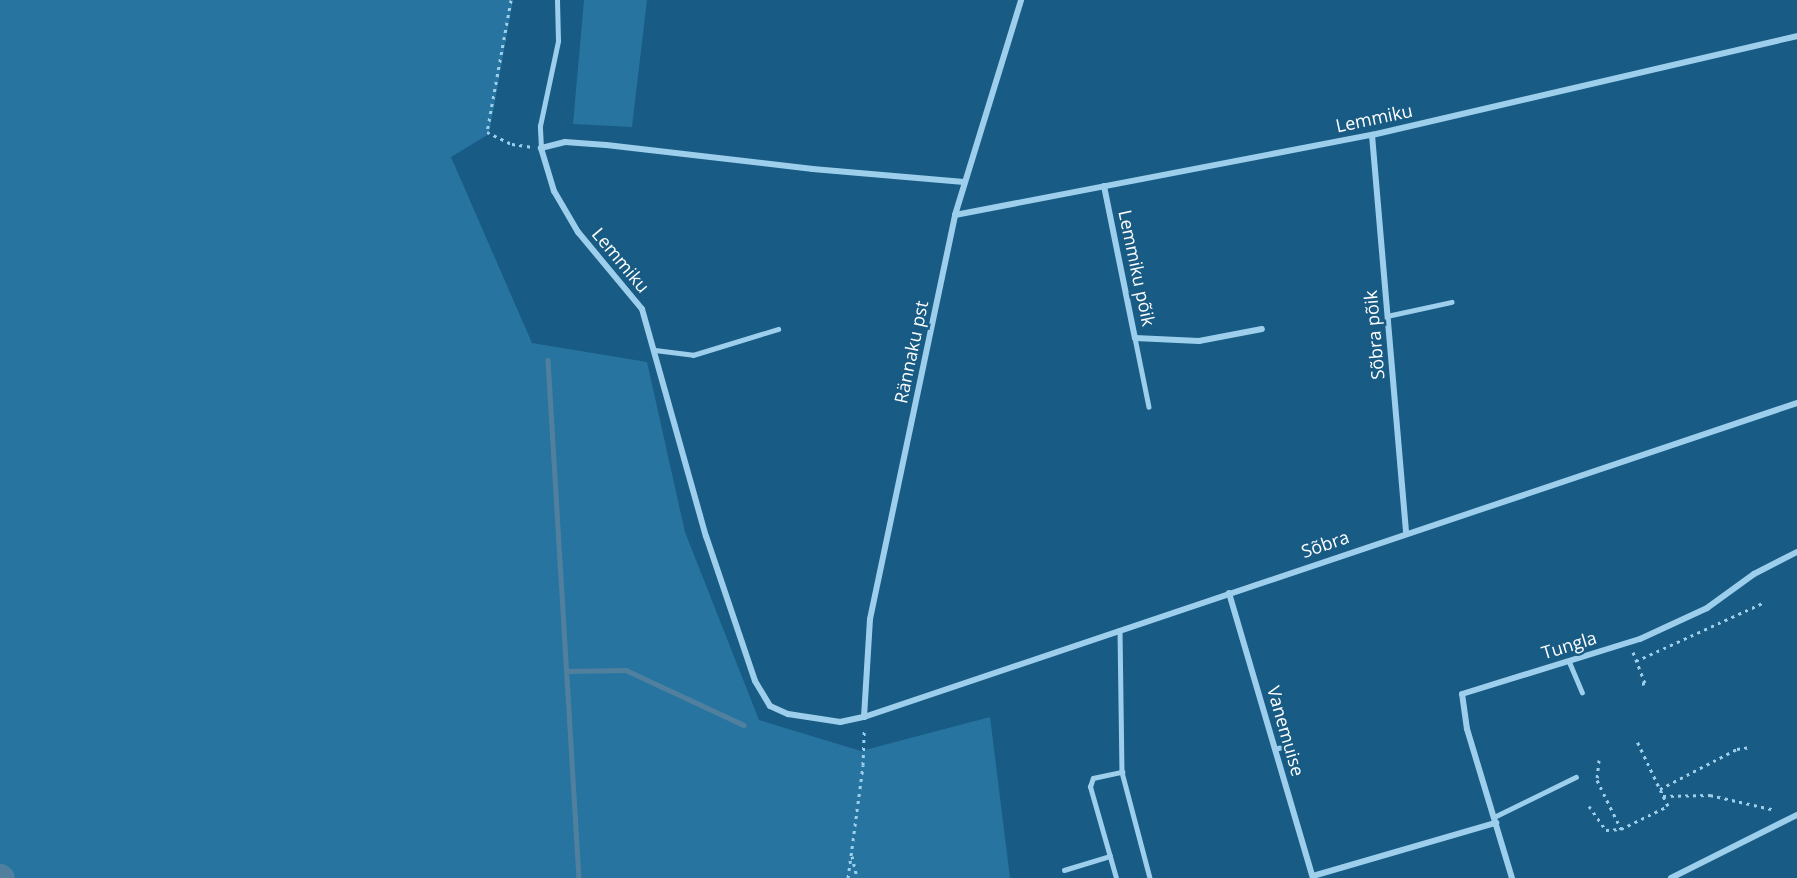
<!DOCTYPE html>
<meta charset="utf-8">
<style>
body{margin:0}
#map{position:relative;width:1797px;height:878px;overflow:hidden;background:#185b84;font-family:"Open Sans",sans-serif}
div>[style]{position:absolute}
.green>*{inset:0;background:#2774a1}
.stream>*{height:4.5px;margin:-2.25px;padding:0 2.25px;transform-origin:2.25px;border-radius:2.25px;background:#50809e}
.river>*{height:27px;margin:-13.5px;padding:0 13.5px;transform-origin:13.5px;border-radius:13.5px;background:#50809e}
.path>*{height:3px;margin-top:-1.5px;transform-origin:0;background:repeating-linear-gradient(90deg,#9dcfec 0 3px,transparent 0 7.5px)}
.lane>*{height:4.5px;margin:-2.25px;padding:0 2.25px;transform-origin:2.25px;border-radius:2.25px;background:#9dcfec}
.street>*{height:6px;margin:-3px;padding:0 3px;transform-origin:3px;border-radius:3px;background:#9dcfec}
span{translate:-50% -50%;white-space:nowrap;text-align:center;line-height:1.15;-webkit-text-stroke:5px #185b84;paint-order:stroke}
.street-label{font-size:18px;color:#fff}
</style>
<div id="map">
<div class="green">
<div style="clip-path:polygon(0 0,513px 0,489px 134px,451px 157px,532px 343px,647px 362px,685px 532px,759px 720px,861px 751px,990px 717px,1010px 878px,0 878px)"></div>
<div style="clip-path:polygon(584px 0,647px 0,632px 127px,573px 124px)"></div>
</div>
<div class="stream">
<div style="left:548px;top:360px;width:519px;rotate:86.58deg"></div>
<div style="left:567px;top:671px;width:59px;rotate:-1deg"></div>
<div style="left:626px;top:670px;width:130px;rotate:25deg"></div>
</div>
<div class="river">
<div style="left:0;top:877px;width:1px;rotate:45deg"></div>
</div>
<div class="path">
<div style="left:511px;top:0;width:134px;rotate:100.3deg"></div>
<div style="left:487px;top:132px;width:28px;rotate:26deg"></div>
<div style="left:512px;top:144px;width:21px;rotate:8deg"></div>
<div style="left:1633px;top:652px;width:33px;rotate:69deg"></div>
<div style="left:1645px;top:683px;width:4px;rotate:166deg"></div>
<div style="left:1636px;top:661px;width:142px;rotate:-24.6deg"></div>
<div style="left:1599px;top:760px;width:20px;rotate:96deg"></div>
<div style="left:1597px;top:780px;width:55px;rotate:63.9deg"></div>
<div style="left:1621px;top:829px;width:52px;rotate:-26.1deg"></div>
<div style="left:1668px;top:806px;width:72px;rotate:-115.5deg"></div>
<div style="left:1660px;top:789px;width:87px;rotate:-27.5deg"></div>
<div style="left:1737px;top:749px;width:14px;rotate:-8deg"></div>
<div style="left:1663px;top:796px;width:47px;rotate:-1.2deg"></div>
<div style="left:1710px;top:795px;width:67px;rotate:13deg"></div>
<div style="left:1589px;top:806px;width:29px;rotate:55deg"></div>
<div style="left:1606px;top:830px;width:15px;rotate:-4deg"></div>
<div style="left:852px;top:856px;width:23px;rotate:77deg"></div>
<div style="left:848px;top:878px;width:114px;rotate:-82.4deg"></div>
<div style="left:863px;top:765px;width:37px;rotate:-88deg"></div>
</div>
<div class="lane">
<div style="left:541px;top:148px;width:22px;rotate:-93deg"></div>
<div style="left:540px;top:126px;width:87px;rotate:-78deg"></div>
<div style="left:558px;top:41px;width:41px;rotate:-91.4deg"></div>
<div style="left:1387px;top:316px;width:66px;rotate:-12.3deg"></div>
<div style="left:1135px;top:338px;width:70px;rotate:78.5deg"></div>
<div style="left:655px;top:350px;width:38px;rotate:7deg"></div>
<div style="left:693px;top:355px;width:89px;rotate:-17deg"></div>
<div style="left:1120px;top:630px;width:142px;rotate:89.2deg"></div>
<div style="left:1122px;top:772px;width:110px;rotate:75.2deg"></div>
<div style="left:1569px;top:661px;width:34px;rotate:67deg"></div>
<div style="left:1275px;top:749px;width:15px;rotate:-16deg"></div>
<div style="left:1494px;top:817px;width:91px;rotate:-26deg"></div>
<div style="left:1064px;top:870px;width:48px;rotate:-16.9deg"></div>
<div style="left:1116px;top:878px;width:95px;rotate:-105.9deg"></div>
<div style="left:1090px;top:787px;width:9px;rotate:-72deg"></div>
<div style="left:1093px;top:778px;width:30px;rotate:-12deg"></div>
</div>
<div class="street">
<div style="left:1372px;top:135px;width:398px;rotate:85.1deg"></div>
<div style="left:964px;top:182px;width:152px;rotate:-175.1deg"></div>
<div style="left:813px;top:169px;width:208px;rotate:-173.4deg"></div>
<div style="left:606px;top:145px;width:41px;rotate:-175.8deg"></div>
<div style="left:565px;top:142px;width:25px;rotate:166deg"></div>
<div style="left:541px;top:148px;width:45px;rotate:73.2deg"></div>
<div style="left:554px;top:191px;width:48px;rotate:59.7deg"></div>
<div style="left:578px;top:232px;width:100px;rotate:50.3deg"></div>
<div style="left:642px;top:309px;width:236px;rotate:74.3deg"></div>
<div style="left:706px;top:536px;width:153px;rotate:71.3deg"></div>
<div style="left:755px;top:681px;width:29px;rotate:59deg"></div>
<div style="left:770px;top:706px;width:20px;rotate:24deg"></div>
<div style="left:788px;top:714px;width:53px;rotate:8.7deg"></div>
<div style="left:840px;top:722px;width:25px;rotate:-12deg"></div>
<div style="left:864px;top:717px;width:984px;rotate:-18.6deg"></div>
<div style="left:1104px;top:186px;width:155px;rotate:78.5deg"></div>
<div style="left:1135px;top:338px;width:64px;rotate:2.7deg"></div>
<div style="left:1199px;top:341px;width:64px;rotate:-10.8deg"></div>
<div style="left:955px;top:215px;width:425px;rotate:-10.9deg"></div>
<div style="left:1372px;top:135px;width:436px;rotate:-13.1deg"></div>
<div style="left:1229px;top:593px;width:297px;rotate:73.6deg"></div>
<div style="left:864px;top:717px;width:98px;rotate:-86.5deg"></div>
<div style="left:870px;top:619px;width:413px;rotate:-78.1deg"></div>
<div style="left:955px;top:215px;width:225px;rotate:-72.9deg"></div>
<div style="left:1313px;top:876px;width:191px;rotate:-16.2deg"></div>
<div style="left:1512px;top:878px;width:156px;rotate:-106.8deg"></div>
<div style="left:1467px;top:729px;width:35px;rotate:-98deg"></div>
<div style="left:1462px;top:694px;width:186px;rotate:-17.2deg"></div>
<div style="left:1640px;top:639px;width:74px;rotate:-24.8deg"></div>
<div style="left:1707px;top:608px;width:58px;rotate:-35.9deg"></div>
<div style="left:1754px;top:574px;width:48px;rotate:-27.1deg"></div>
<div style="left:1671px;top:878px;width:141px;rotate:-26.6deg"></div>
</div>
<div class="street-label">
<span style="left:1374px;top:118px;rotate:-12deg">Lemmiku</span>
<span style="left:621px;top:260px;rotate:50deg">Lemmiku</span>
<span style="left:1137px;top:268px;rotate:78deg">Lemmiku põik</span>
<span style="left:1374px;top:335px;rotate:-95deg">Sõbra põik</span>
<span style="left:911px;top:352px;rotate:-78deg">Rännaku pst</span>
<span style="left:1325px;top:544px;rotate:-19deg">Sõbra</span>
<span style="left:1569px;top:645px;rotate:-17deg">Tungla</span>
<span style="left:1286px;top:731px;rotate:74deg">Vanemuise</span>
</div>
</div>
